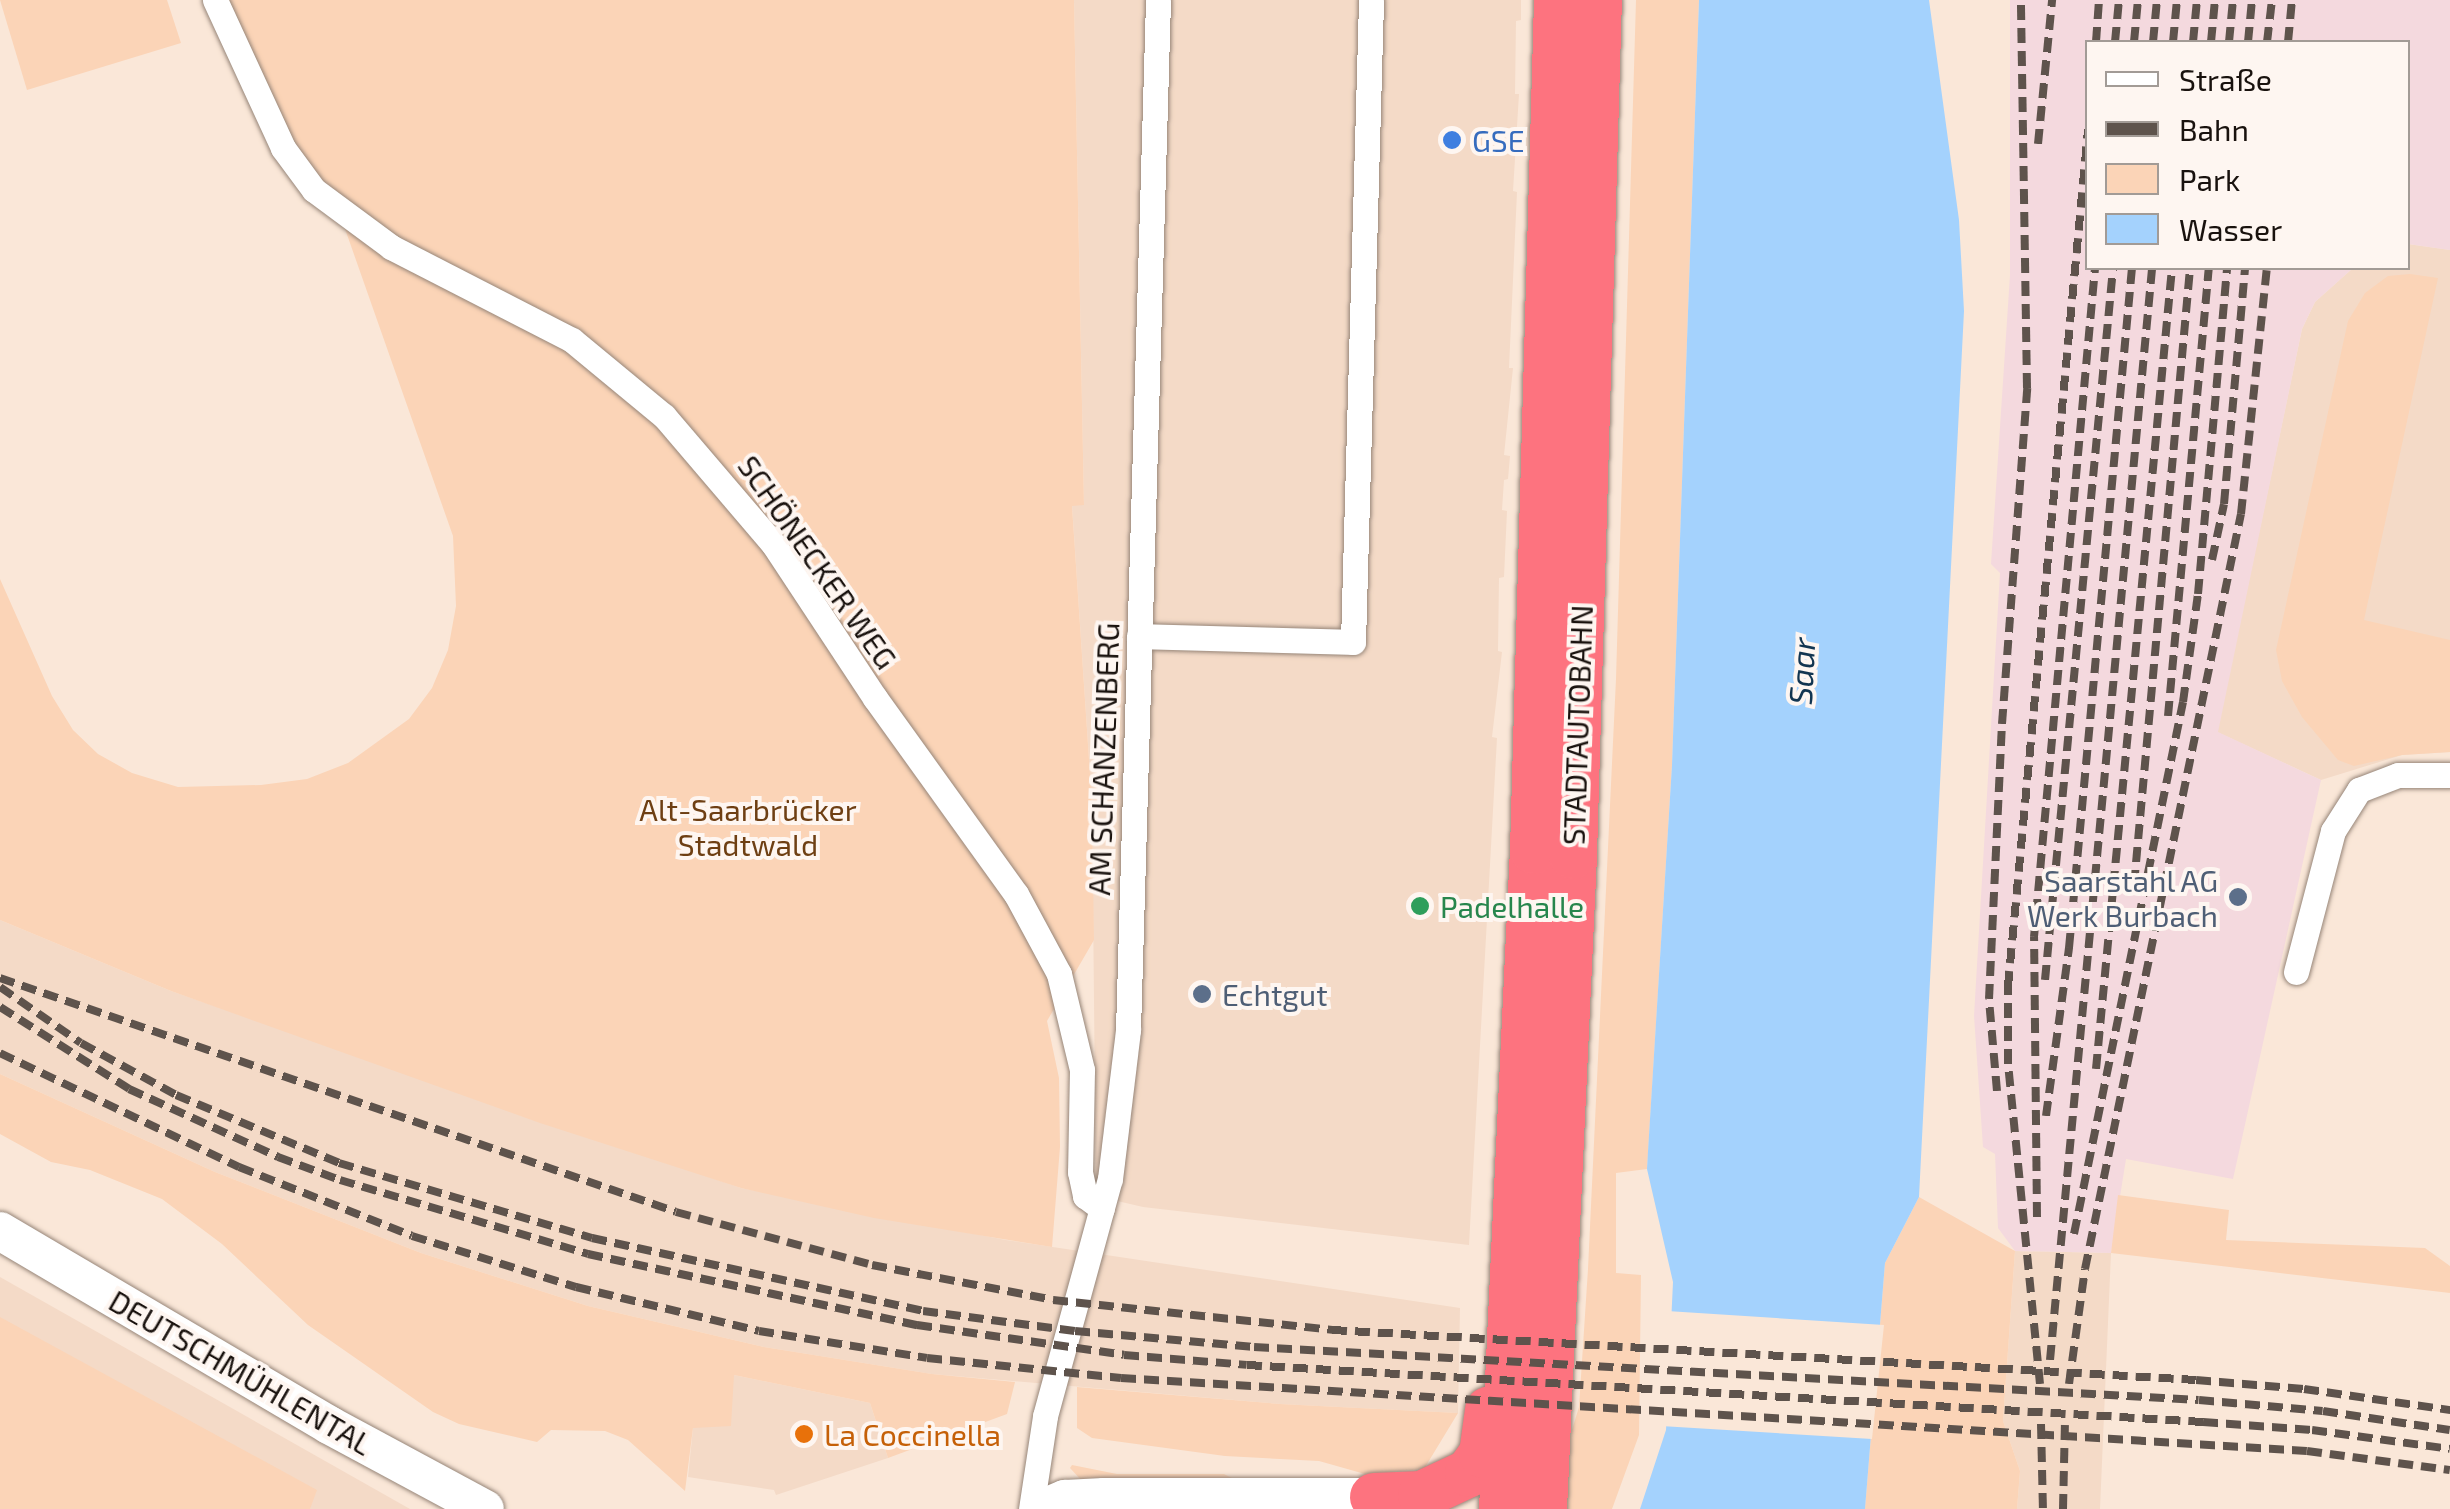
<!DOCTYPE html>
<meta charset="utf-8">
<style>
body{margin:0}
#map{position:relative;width:2450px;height:1509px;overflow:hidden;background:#fae7d8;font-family:"Exo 2",sans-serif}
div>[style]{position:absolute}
.built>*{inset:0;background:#f4dac7}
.industrial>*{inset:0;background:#f4d9de}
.green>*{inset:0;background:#fbd4b7}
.water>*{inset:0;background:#a4d2fd}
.pier>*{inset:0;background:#fae7d8}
.roads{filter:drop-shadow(0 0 2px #968578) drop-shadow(0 0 2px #968578)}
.minor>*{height:25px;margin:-12.5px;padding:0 12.5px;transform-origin:12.5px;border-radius:12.5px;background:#fff}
.secondary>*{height:38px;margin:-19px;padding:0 19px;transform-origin:19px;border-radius:19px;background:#fff}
.motorway>*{height:48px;margin:-24px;padding:0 24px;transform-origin:24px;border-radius:24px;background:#fd737f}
.rail>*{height:8px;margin-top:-4px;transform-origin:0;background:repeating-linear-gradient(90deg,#5e534c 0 15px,transparent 0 23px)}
.dots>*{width:28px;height:28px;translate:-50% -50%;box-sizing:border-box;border:5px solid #fef6f1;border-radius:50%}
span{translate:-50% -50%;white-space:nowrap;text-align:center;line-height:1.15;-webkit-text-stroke:8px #fef6f1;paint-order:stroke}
.shop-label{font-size:30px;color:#366cbe}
.left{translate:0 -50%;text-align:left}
.street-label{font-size:30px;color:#19120e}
.park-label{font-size:30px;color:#6e3f13}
.service-label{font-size:30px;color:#4e5e75}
.right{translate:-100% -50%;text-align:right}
.leisure-label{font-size:30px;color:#27864d}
.food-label{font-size:30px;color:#c56008}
.water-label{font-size:32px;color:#123551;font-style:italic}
.legend{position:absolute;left:2085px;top:40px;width:325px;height:230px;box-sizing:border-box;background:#fef6f1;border:2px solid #a29b96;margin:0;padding:12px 18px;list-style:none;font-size:30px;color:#19120e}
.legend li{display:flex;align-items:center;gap:20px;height:50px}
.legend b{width:50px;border:2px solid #a29b96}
</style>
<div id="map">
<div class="built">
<div style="clip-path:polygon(1074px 0,1521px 0,1521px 20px,1516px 21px,1515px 94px,1519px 94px,1513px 191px,1517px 192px,1509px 368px,1513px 368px,1504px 455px,1510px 456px,1508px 479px,1504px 480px,1502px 510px,1507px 511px,1504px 577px,1499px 578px,1498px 651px,1502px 652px,1492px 737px,1497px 738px,1469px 1245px,1143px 1207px,1096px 1196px,1092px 804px,1072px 505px,1084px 504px)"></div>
<div style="clip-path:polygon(2408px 244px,2450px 250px,2450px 752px,2402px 755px,2321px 780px,2217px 732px,2302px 329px,2315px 302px,2353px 268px,2408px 268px)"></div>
<div style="clip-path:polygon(0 920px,171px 991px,741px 1188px,1006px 1240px,1460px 1308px,1458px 1413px,1280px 1404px,932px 1374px,764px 1347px,588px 1306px,421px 1253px,215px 1172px,0 1074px)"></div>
<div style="clip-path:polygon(2015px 1251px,2111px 1253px,2100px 1509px,2017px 1509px,2020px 1471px,2003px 1421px)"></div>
<div style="clip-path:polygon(0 1277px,410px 1509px,0 1509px)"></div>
<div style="clip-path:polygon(734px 1375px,870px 1403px,888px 1458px,776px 1495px,774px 1490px,688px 1477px,693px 1428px)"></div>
</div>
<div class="industrial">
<div style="clip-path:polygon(2010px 0,2450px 0,2450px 250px,2408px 244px,2408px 42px,2088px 42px,2088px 268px,2353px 268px,2315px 302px,2302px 329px,2218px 732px,2321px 780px,2233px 1179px,2126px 1159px,2111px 1253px,2015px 1251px,1998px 1228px,1995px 1154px,1983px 1147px,1974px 1016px,2000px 573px,1991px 564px,2010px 275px)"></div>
</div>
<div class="green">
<div style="clip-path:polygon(0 0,167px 0,181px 43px,27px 90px)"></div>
<div style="clip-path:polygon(212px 0,1074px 0,1084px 505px,1072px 506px,1092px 804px,1094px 940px,1047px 1021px,1059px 1078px,1060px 1147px,1052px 1247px,874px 1218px,741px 1188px,540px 1123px,171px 991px,0 920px,0 579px,52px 696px,73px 730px,98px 754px,132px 773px,178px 787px,261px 785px,307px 779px,348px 763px,409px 719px,432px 688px,448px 650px,456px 606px,453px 536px,344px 226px,292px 175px)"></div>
<div style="clip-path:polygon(1636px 0,1699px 0,1672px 765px,1647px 1169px,1616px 1173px,1616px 1273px,1641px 1275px,1639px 1435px,1612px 1509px,1565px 1509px,1568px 1443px,1579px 1407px,1588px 1269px,1616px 679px)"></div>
<div style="clip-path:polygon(2410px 274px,2438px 278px,2364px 620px,2450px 640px,2450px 752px,2402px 755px,2354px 766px,2338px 760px,2302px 717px,2282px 681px,2276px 650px,2348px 321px,2365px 293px,2388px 276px)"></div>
<div style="clip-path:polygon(0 1074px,215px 1172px,421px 1253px,588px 1306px,764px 1347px,932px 1374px,1015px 1382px,1007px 1414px,888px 1458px,870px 1403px,734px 1375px,731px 1426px,693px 1428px,685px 1491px,628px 1440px,605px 1431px,551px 1430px,537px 1442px,459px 1424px,433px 1412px,308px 1325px,222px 1244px,162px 1199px,90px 1170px,51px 1162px,0 1134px)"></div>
<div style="clip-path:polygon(2118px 1195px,2229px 1210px,2226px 1240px,2425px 1248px,2450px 1266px,2450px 1293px,2111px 1253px)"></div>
<div style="clip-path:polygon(1919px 1197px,2015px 1251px,2003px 1421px,2020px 1471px,2017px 1509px,1865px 1509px,1885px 1263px)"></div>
<div style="clip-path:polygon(0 1317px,317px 1490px,310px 1509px,0 1509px)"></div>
<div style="clip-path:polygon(1077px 1387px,1280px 1404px,1458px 1413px,1424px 1469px,1365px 1474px,1319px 1461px,1225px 1456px,1092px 1438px,1077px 1428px)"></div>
<div style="clip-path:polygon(1072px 1465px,1117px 1474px,1224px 1474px,1236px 1480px,1082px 1481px,1070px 1468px)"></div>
</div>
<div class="water">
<div style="clip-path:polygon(1699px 0,1929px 0,1959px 220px,1964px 311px,1919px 1197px,1885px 1263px,1865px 1509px,1640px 1509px,1666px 1430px,1673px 1282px,1647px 1169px,1648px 1151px,1672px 765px)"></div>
</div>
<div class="pier">
<div style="clip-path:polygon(1667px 1311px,1884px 1325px,1872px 1439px,1661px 1426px)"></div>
</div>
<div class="roads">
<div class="minor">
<div style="left:215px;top:0;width:163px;rotate:65.3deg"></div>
<div style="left:283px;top:148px;width:52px;rotate:53.6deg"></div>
<div style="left:314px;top:190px;width:96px;rotate:36.5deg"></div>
<div style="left:391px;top:247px;width:203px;rotate:27.2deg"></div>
<div style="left:572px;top:340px;width:119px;rotate:39.6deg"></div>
<div style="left:664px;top:416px;width:170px;rotate:49.5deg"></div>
<div style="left:774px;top:545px;width:183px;rotate:56.6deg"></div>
<div style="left:875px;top:698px;width:241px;rotate:54.3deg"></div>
<div style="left:1016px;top:894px;width:91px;rotate:61.7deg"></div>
<div style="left:1059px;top:974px;width:99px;rotate:76.5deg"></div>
<div style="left:1082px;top:1070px;width:102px;rotate:91.1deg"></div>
<div style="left:1080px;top:1172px;width:25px;rotate:78deg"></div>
<div style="left:1085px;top:1196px;width:21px;rotate:37deg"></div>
<div style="left:1139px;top:636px;width:214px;rotate:1.6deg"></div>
<div style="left:1353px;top:642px;width:642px;rotate:-88.39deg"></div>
<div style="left:2296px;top:972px;width:146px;rotate:-75.3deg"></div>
<div style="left:2333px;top:831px;width:49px;rotate:-57.6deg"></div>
<div style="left:2359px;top:790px;width:42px;rotate:-21deg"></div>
<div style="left:2398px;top:775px;width:52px"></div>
<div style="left:1031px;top:1509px;width:94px;rotate:-81.4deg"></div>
<div style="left:1045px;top:1416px;width:246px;rotate:-74.7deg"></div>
<div style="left:1110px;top:1179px;width:150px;rotate:-83.1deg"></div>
<div style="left:1128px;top:1030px;width:1030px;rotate:-88.33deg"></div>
</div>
<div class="secondary">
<div style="left:0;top:1231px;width:382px;rotate:30.5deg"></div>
<div style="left:329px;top:1425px;width:177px;rotate:28.3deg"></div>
<div style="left:1041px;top:1509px;width:26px;rotate:-23deg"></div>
<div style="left:1065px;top:1499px;width:39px;rotate:-3deg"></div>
<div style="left:1104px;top:1497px;width:270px"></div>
</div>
<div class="motorway">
<div style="left:1374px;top:1497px;width:48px;rotate:-2.4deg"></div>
<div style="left:1422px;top:1495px;width:52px;rotate:-25.1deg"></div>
<div style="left:1469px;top:1473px;width:24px;rotate:-54deg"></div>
<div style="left:1483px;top:1454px;width:44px;rotate:-82.2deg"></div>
<div style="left:1503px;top:1509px;width:660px;rotate:-87.31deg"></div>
<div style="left:1534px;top:850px;width:850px;rotate:-88.38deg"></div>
<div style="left:1543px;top:1509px;width:655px;rotate:-87.37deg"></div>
<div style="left:1573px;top:855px;width:855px;rotate:-88.33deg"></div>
</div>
</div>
<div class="rail">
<div style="left:2096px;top:42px;width:42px;rotate:-85.9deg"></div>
<div style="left:2115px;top:42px;width:42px;rotate:-84.6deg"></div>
<div style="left:2134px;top:42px;width:42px;rotate:-84.6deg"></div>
<div style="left:2153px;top:42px;width:42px;rotate:-84.6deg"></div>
<div style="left:2173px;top:42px;width:42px;rotate:-84.6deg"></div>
<div style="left:2193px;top:42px;width:42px;rotate:-84.6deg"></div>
<div style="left:2211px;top:42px;width:42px;rotate:-84.6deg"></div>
<div style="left:2229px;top:42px;width:42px;rotate:-84.6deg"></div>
<div style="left:2248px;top:42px;width:42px;rotate:-84.6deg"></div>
<div style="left:2267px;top:42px;width:42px;rotate:-83.2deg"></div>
<div style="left:2288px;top:42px;width:42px;rotate:-84.6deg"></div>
<div style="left:2038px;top:144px;width:145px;rotate:-84.4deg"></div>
<div style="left:2212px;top:560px;width:57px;rotate:-77.9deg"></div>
<div style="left:2224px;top:504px;width:237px;rotate:-84.9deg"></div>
<div style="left:2168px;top:716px;width:450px;rotate:-84.8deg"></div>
<div style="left:2134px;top:885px;width:620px;rotate:-84.81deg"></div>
<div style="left:0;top:978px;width:715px;rotate:19.09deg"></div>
<div style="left:676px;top:1212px;width:203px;rotate:15.1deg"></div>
<div style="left:872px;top:1265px;width:184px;rotate:10.9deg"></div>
<div style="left:1053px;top:1300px;width:281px;rotate:6.1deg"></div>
<div style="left:1332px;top:1330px;width:865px;rotate:3.31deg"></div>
<div style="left:2196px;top:1380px;width:108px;rotate:4.8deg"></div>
<div style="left:2304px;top:1389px;width:148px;rotate:8.2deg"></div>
<div style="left:2045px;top:980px;width:715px;rotate:-84.54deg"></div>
<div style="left:0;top:987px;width:98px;rotate:34.7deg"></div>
<div style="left:81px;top:1043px;width:108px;rotate:28.7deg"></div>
<div style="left:176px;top:1095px;width:177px;rotate:22.6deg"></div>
<div style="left:339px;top:1163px;width:264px;rotate:16.5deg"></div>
<div style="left:592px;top:1238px;width:339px;rotate:12.4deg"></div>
<div style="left:923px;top:1311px;width:153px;rotate:7.5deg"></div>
<div style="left:1075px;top:1331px;width:180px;rotate:5.1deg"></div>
<div style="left:1254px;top:1347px;width:946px;rotate:3.21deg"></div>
<div style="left:2199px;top:1400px;width:124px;rotate:5.1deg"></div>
<div style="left:2323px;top:1411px;width:128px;rotate:8.5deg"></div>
<div style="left:0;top:1007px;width:153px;rotate:32.4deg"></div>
<div style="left:129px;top:1089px;width:164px;rotate:24.5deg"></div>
<div style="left:278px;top:1157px;width:66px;rotate:20.4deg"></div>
<div style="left:340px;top:1180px;width:259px;rotate:16.6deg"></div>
<div style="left:588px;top:1254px;width:337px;rotate:12.2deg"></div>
<div style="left:917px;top:1325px;width:209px;rotate:8.2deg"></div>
<div style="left:1124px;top:1355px;width:123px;rotate:4.6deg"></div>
<div style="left:1247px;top:1365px;width:958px;rotate:3.41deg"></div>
<div style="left:2203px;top:1422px;width:109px;rotate:4.2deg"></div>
<div style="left:2312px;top:1430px;width:139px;rotate:7.8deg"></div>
<div style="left:0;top:1053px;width:265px;rotate:25.5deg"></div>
<div style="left:239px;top:1167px;width:186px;rotate:21.7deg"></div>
<div style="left:412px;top:1236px;width:172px;rotate:17.3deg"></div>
<div style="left:576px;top:1287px;width:188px;rotate:13.5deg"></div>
<div style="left:759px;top:1331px;width:170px;rotate:9.1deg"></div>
<div style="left:927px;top:1358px;width:195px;rotate:5.9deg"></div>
<div style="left:1121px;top:1378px;width:1188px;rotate:3.52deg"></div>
<div style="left:2307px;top:1451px;width:144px;rotate:7.6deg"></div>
<div style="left:2096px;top:1069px;width:805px;rotate:-84.58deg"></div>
<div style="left:1997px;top:1091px;width:92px;rotate:-95deg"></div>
<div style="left:1989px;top:999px;width:275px;rotate:-87.3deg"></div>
<div style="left:2002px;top:724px;width:337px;rotate:-85.7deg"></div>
<div style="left:2027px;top:388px;width:388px;rotate:-90.9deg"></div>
<div style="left:2046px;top:1116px;width:170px;rotate:-82.2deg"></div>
<div style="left:2069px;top:948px;width:683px;rotate:-84.71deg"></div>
<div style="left:2037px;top:1217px;width:280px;rotate:-90.6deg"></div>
<div style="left:2034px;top:937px;width:672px;rotate:-84.79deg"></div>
<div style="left:2074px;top:1234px;width:543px;rotate:-78.42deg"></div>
<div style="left:2183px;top:702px;width:109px;rotate:-82.1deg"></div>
<div style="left:2198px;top:594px;width:327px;rotate:-84.9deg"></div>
<div style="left:2050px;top:1360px;width:1097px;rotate:-84.66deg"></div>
<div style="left:2040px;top:1384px;width:322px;rotate:-95.7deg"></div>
<div style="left:2008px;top:1064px;width:78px;rotate:-90deg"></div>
<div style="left:2008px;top:986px;width:860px;rotate:-84.66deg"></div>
<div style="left:2069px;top:1384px;width:116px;rotate:-82.1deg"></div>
<div style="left:2085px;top:1269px;width:771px;rotate:-78.33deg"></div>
<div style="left:2241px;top:514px;width:247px;rotate:-84deg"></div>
<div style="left:2041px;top:1424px;width:85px;rotate:88.7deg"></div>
<div style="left:2063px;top:1509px;width:85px;rotate:-88.7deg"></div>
</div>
<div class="dots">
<div style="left:1452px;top:140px;background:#3f7fe0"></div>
<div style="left:2238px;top:897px;background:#5c6f8a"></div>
<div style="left:1420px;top:906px;background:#2e9e5b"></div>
<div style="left:1202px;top:994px;background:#5c6f8a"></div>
<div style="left:804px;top:1434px;background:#e8710a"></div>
</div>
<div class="shop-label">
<span class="left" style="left:1472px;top:140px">GSE</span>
</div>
<div class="street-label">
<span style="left:818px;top:562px;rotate:55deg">SCHÖNECKER WEG</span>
<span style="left:1577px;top:725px;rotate:-88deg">STADTAUTOBAHN</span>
<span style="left:1103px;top:759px;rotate:-88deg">AM SCHANZENBERG</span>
<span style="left:241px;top:1372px;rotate:30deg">DEUTSCHMÜHLENTAL</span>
</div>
<div class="park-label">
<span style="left:748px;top:826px">Alt-Saarbrücker<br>Stadtwald</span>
</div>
<div class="service-label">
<span class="right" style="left:2218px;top:897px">Saarstahl AG<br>Werk Burbach</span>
<span class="left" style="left:1222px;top:994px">Echtgut</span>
</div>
<div class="leisure-label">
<span class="left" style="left:1440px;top:906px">Padelhalle</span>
</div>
<div class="food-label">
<span class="left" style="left:824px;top:1434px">La Coccinella</span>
</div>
<div class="water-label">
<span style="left:1801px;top:671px;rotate:-87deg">Saar</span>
</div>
<ul class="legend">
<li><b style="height:12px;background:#fff"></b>Straße</li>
<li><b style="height:12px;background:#5e534c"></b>Bahn</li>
<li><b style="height:28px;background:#fbd4b7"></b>Park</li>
<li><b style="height:28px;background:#a4d2fd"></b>Wasser</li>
</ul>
</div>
